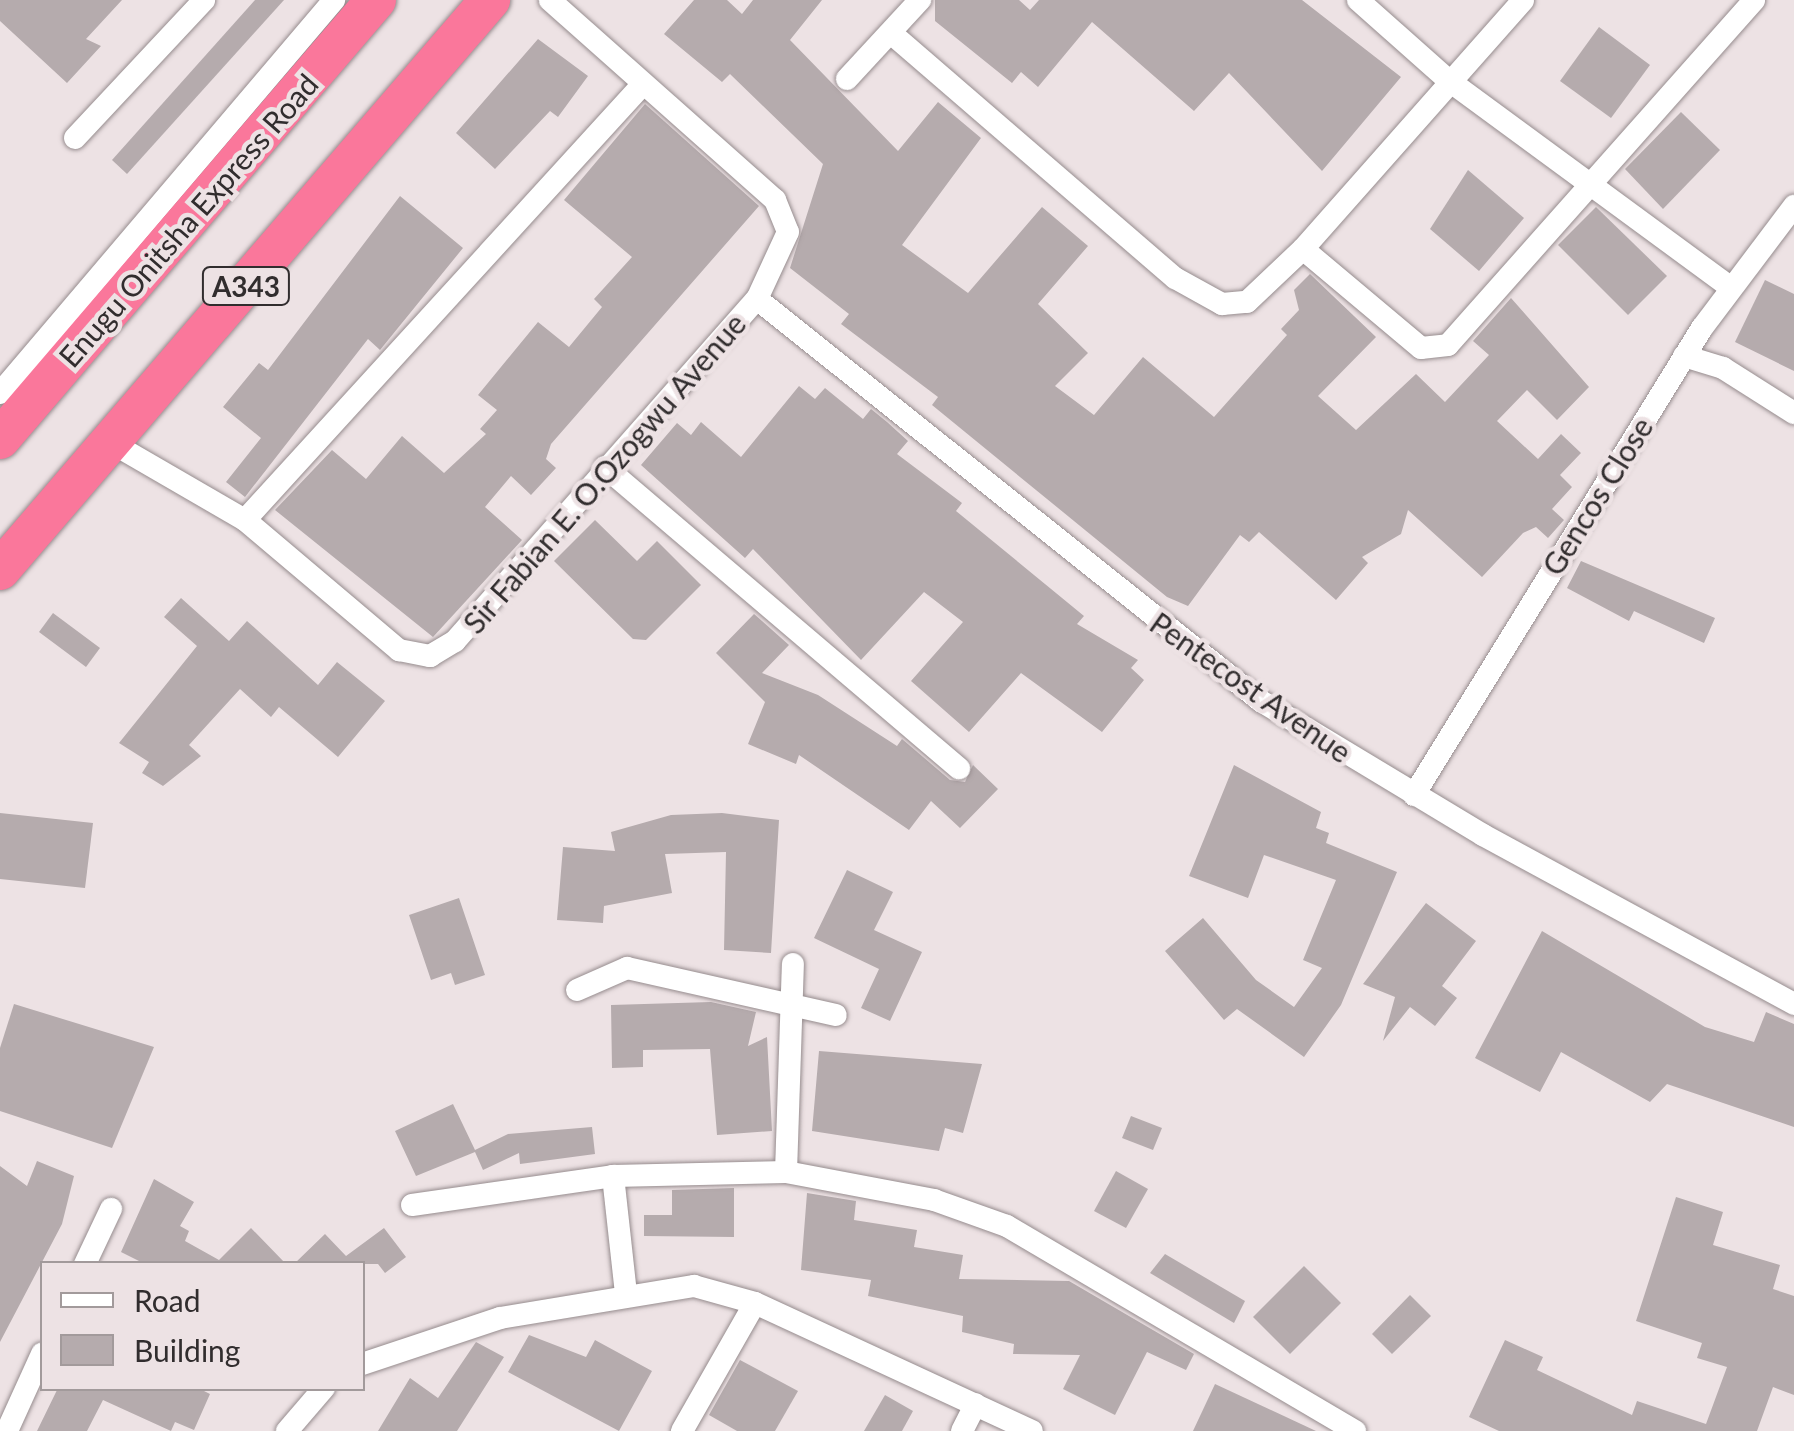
<!DOCTYPE html>
<style>
body{margin:0}
#map{position:relative;width:1794px;height:1431px;overflow:hidden;background:#ede2e4;font-family:Lato,sans-serif}
div>[style]{position:absolute}
.building>*{inset:0;background:#b5abad}
.roads{filter:drop-shadow(0 0 2px #968c8e) drop-shadow(0 0 2px #968c8e)}
.street>*{height:22px;margin:-11px;padding:0 11px;transform-origin:11px;border-radius:11px;background:#fff}
.highway>*{height:40px;margin:-20px;padding:0 20px;transform-origin:20px;border-radius:20px;background:#fa779b}
span{translate:-50% -50%;white-space:nowrap;text-align:center;line-height:1.15;-webkit-text-stroke:9px #ede2e4;paint-order:stroke}
.shield-label span{padding:2px 8px;background:#ede2e4;border:2px solid;border-radius:8px;-webkit-text-stroke-width:0}
.shield-label{font-size:28px;color:#312d2e;font-weight:700}
.street-label{font-size:30px;color:#312d2e}
.legend{position:absolute;left:40px;top:1261px;width:325px;height:130px;box-sizing:border-box;background:#ede2e4;border:2px solid #a29a9b;margin:0;padding:12px 18px;list-style:none;font-size:30px;color:#312d2e}
.legend li{display:flex;align-items:center;gap:20px;height:50px}
.legend b{width:50px;border:2px solid #a29a9b}
</style>
<div id="map">
<div class="building">
<div style="clip-path:polygon(0 0,122px 0,86px 39px,101px 46px,67px 83px,0 21px)"></div>
<div style="clip-path:polygon(255px 0,284px 0,127px 174px,112px 160px)"></div>
<div style="clip-path:polygon(694px 0,727px 0,742px 14px,753px 0,822px 0,790px 40px,898px 151px,938px 102px,981px 138px,902px 245px,968px 293px,1042px 207px,1088px 246px,1038px 304px,1088px 353px,1055px 386px,1094px 415px,1143px 357px,1214px 417px,1287px 335px,1281px 329px,1299px 310px,1294px 290px,1310px 274px,1376px 337px,1318px 396px,1356px 430px,1416px 374px,1445px 402px,1489px 355px,1473px 341px,1511px 298px,1589px 387px,1557px 420px,1527px 390px,1497px 421px,1538px 459px,1561px 434px,1581px 453px,1560px 475px,1572px 487px,1552px 509px,1564px 520px,1548px 538px,1536px 527px,1523px 533px,1482px 577px,1408px 510px,1401px 534px,1362px 557px,1368px 563px,1336px 600px,1259px 532px,1249px 542px,1240px 535px,1188px 606px,1167px 597px,932px 405px,938px 397px,841px 324px,849px 314px,790px 268px,823px 164px,730px 74px,722px 82px,664px 34px)"></div>
<div style="clip-path:polygon(935px 0,1019px 0,1030px 10px,1039px 0,1302px 0,1401px 77px,1322px 171px,1229px 73px,1194px 111px,1092px 22px,1038px 87px,1021px 72px,1012px 83px,935px 21px)"></div>
<div style="clip-path:polygon(1599px 27px,1650px 65px,1611px 118px,1560px 81px)"></div>
<div style="clip-path:polygon(538px 39px,588px 76px,558px 117px,550px 111px,495px 169px,456px 133px)"></div>
<div style="clip-path:polygon(645px 104px,759px 206px,551px 444px,546px 459px,556px 468px,531px 495px,511px 476px,485px 507px,522px 540px,433px 637px,275px 510px,332px 450px,366px 479px,402px 436px,444px 473px,486px 434px,480px 429px,497px 410px,478px 395px,538px 322px,569px 347px,602px 307px,594px 299px,632px 257px,564px 200px)"></div>
<div style="clip-path:polygon(1681px 112px,1720px 150px,1663px 209px,1625px 169px)"></div>
<div style="clip-path:polygon(1468px 170px,1524px 218px,1479px 271px,1430px 229px)"></div>
<div style="clip-path:polygon(400px 196px,463px 248px,380px 350px,368px 339px,245px 497px,226px 482px,261px 438px,223px 407px,259px 363px,268px 370px)"></div>
<div style="clip-path:polygon(1596px 207px,1667px 276px,1628px 315px,1558px 245px)"></div>
<div style="clip-path:polygon(1765px 280px,1794px 294px,1794px 371px,1735px 342px)"></div>
<div style="clip-path:polygon(799px 386px,815px 399px,825px 388px,863px 419px,871px 409px,887px 422px,908px 441px,897px 454px,962px 503px,956px 511px,1084px 616px,1077px 624px,1138px 660px,1131px 668px,1144px 680px,1102px 732px,1021px 673px,969px 732px,911px 681px,963px 622px,924px 592px,861px 660px,753px 549px,745px 558px,641px 465px,677px 423px,691px 435px,701px 422px,741px 457px)"></div>
<div style="clip-path:polygon(595px 520px,637px 561px,657px 541px,701px 585px,646px 640px,633px 639px,554px 561px)"></div>
<div style="clip-path:polygon(1581px 561px,1715px 618px,1704px 643px,1634px 611px,1629px 621px,1567px 588px)"></div>
<div style="clip-path:polygon(181px 598px,229px 641px,247px 621px,318px 685px,337px 662px,385px 701px,338px 757px,279px 707px,271px 717px,240px 689px,189px 745px,201px 756px,163px 786px,142px 773px,149px 762px,119px 743px,197px 646px,164px 617px)"></div>
<div style="clip-path:polygon(53px 613px,100px 648px,86px 667px,39px 632px)"></div>
<div style="clip-path:polygon(754px 614px,789px 645px,762px 673px,818px 695px,897px 746px,902px 739px,950px 780px,965px 782px,973px 765px,998px 789px,960px 828px,931px 801px,909px 830px,799px 755px,796px 764px,748px 744px,765px 702px,716px 653px)"></div>
<div style="clip-path:polygon(1234px 765px,1321px 812px,1316px 828px,1329px 833px,1326px 843px,1397px 872px,1341px 1005px,1304px 1057px,1237px 1009px,1224px 1020px,1165px 951px,1203px 918px,1256px 980px,1294px 1007px,1322px 968px,1303px 960px,1336px 880px,1264px 855px,1248px 898px,1189px 876px)"></div>
<div style="clip-path:polygon(0 813px,93px 823px,85px 888px,0 879px)"></div>
<div style="clip-path:polygon(722px 813px,779px 820px,771px 953px,724px 950px,726px 852px,665px 854px,672px 893px,604px 906px,603px 923px,557px 920px,563px 847px,615px 851px,611px 832px,671px 815px)"></div>
<div style="clip-path:polygon(847px 870px,893px 892px,874px 930px,922px 952px,890px 1021px,861px 1008px,879px 969px,814px 938px)"></div>
<div style="clip-path:polygon(459px 898px,485px 975px,455px 985px,451px 973px,431px 980px,409px 915px)"></div>
<div style="clip-path:polygon(1426px 903px,1476px 941px,1442px 986px,1457px 998px,1435px 1026px,1410px 1007px,1383px 1041px,1395px 997px,1363px 984px)"></div>
<div style="clip-path:polygon(1542px 931px,1705px 1027px,1754px 1042px,1766px 1012px,1794px 1024px,1794px 1127px,1667px 1084px,1650px 1102px,1561px 1052px,1540px 1092px,1475px 1058px)"></div>
<div style="clip-path:polygon(711px 1002px,756px 1012px,748px 1046px,767px 1037px,772px 1131px,717px 1135px,710px 1049px,643px 1050px,643px 1067px,612px 1068px,611px 1005px)"></div>
<div style="clip-path:polygon(14px 1004px,154px 1047px,112px 1148px,0 1111px,0 1048px)"></div>
<div style="clip-path:polygon(819px 1051px,982px 1064px,963px 1133px,945px 1128px,939px 1151px,812px 1131px)"></div>
<div style="clip-path:polygon(453px 1104px,475px 1150px,508px 1134px,592px 1127px,595px 1154px,520px 1164px,519px 1153px,483px 1170px,475px 1152px,416px 1176px,395px 1131px)"></div>
<div style="clip-path:polygon(1131px 1116px,1162px 1128px,1153px 1150px,1122px 1138px)"></div>
<div style="clip-path:polygon(37px 1161px,74px 1176px,62px 1224px,0 1342px,0 1166px,27px 1186px)"></div>
<div style="clip-path:polygon(1116px 1171px,1148px 1189px,1126px 1228px,1094px 1211px)"></div>
<div style="clip-path:polygon(154px 1179px,194px 1202px,180px 1226px,189px 1231px,185px 1241px,219px 1260px,251px 1228px,286px 1264px,145px 1264px,121px 1252px)"></div>
<div style="clip-path:polygon(734px 1188px,734px 1237px,644px 1236px,644px 1215px,672px 1215px,672px 1190px)"></div>
<div style="clip-path:polygon(807px 1193px,856px 1201px,854px 1220px,917px 1230px,914px 1247px,963px 1255px,959px 1279px,1069px 1281px,1194px 1354px,1186px 1370px,1147px 1352px,1115px 1415px,1063px 1389px,1080px 1355px,1013px 1354px,1014px 1344px,962px 1332px,963px 1316px,868px 1296px,871px 1280px,801px 1270px)"></div>
<div style="clip-path:polygon(1676px 1197px,1723px 1212px,1713px 1245px,1780px 1265px,1773px 1289px,1794px 1296px,1794px 1395px,1773px 1387px,1757px 1431px,1499px 1431px,1469px 1417px,1505px 1340px,1543px 1357px,1537px 1370px,1632px 1415px,1637px 1401px,1706px 1424px,1727px 1367px,1697px 1358px,1702px 1343px,1636px 1321px)"></div>
<div style="clip-path:polygon(384px 1228px,406px 1257px,385px 1273px,378px 1264px,294px 1264px,325px 1234px,346px 1256px)"></div>
<div style="clip-path:polygon(1165px 1254px,1245px 1301px,1234px 1323px,1150px 1273px)"></div>
<div style="clip-path:polygon(1304px 1266px,1341px 1303px,1290px 1354px,1253px 1317px)"></div>
<div style="clip-path:polygon(1410px 1295px,1431px 1316px,1392px 1354px,1372px 1334px)"></div>
<div style="clip-path:polygon(529px 1335px,586px 1357px,595px 1340px,652px 1371px,619px 1431px,508px 1372px)"></div>
<div style="clip-path:polygon(476px 1342px,504px 1357px,457px 1431px,378px 1431px,410px 1378px,438px 1398px)"></div>
<div style="clip-path:polygon(740px 1360px,798px 1391px,775px 1431px,737px 1431px,709px 1415px)"></div>
<div style="clip-path:polygon(1215px 1384px,1316px 1431px,1193px 1431px)"></div>
<div style="clip-path:polygon(58px 1388px,198px 1388px,210px 1394px,194px 1430px,175px 1422px,171px 1431px,103px 1400px,87px 1431px,37px 1431px)"></div>
<div style="clip-path:polygon(885px 1395px,913px 1411px,902px 1431px,864px 1431px)"></div>
</div>
<div class="roads">
<div class="street">
<div style="left:1358px;top:0;width:120px;rotate:41.6deg"></div>
<div style="left:1448px;top:80px;width:350px;rotate:36.3deg"></div>
<div style="left:891px;top:33px;width:375px;rotate:40.8deg"></div>
<div style="left:1175px;top:278px;width:54px;rotate:29deg"></div>
<div style="left:1222px;top:304px;width:25px;rotate:-5deg"></div>
<div style="left:1247px;top:302px;width:77px;rotate:-43.4deg"></div>
<div style="left:1303px;top:249px;width:332px;rotate:-48.5deg"></div>
<div style="left:847px;top:79px;width:108px;rotate:-47.3deg"></div>
<div style="left:75px;top:138px;width:189px;rotate:-46.9deg"></div>
<div style="left:1303px;top:249px;width:154px;rotate:40deg"></div>
<div style="left:1421px;top:348px;width:27px;rotate:-6deg"></div>
<div style="left:1448px;top:345px;width:461px;rotate:-48.4deg"></div>
<div style="left:757px;top:299px;width:645px;rotate:38.58deg"></div>
<div style="left:1261px;top:701px;width:259px;rotate:31.1deg"></div>
<div style="left:1483px;top:835px;width:354px;rotate:28.5deg"></div>
<div style="left:1684px;top:356px;width:41px;rotate:17.1deg"></div>
<div style="left:1723px;top:368px;width:84px;rotate:32.4deg"></div>
<div style="left:0;top:393px;width:516px;rotate:-49.64deg"></div>
<div style="left:112px;top:443px;width:154px;rotate:30.1deg"></div>
<div style="left:245px;top:520px;width:202px;rotate:40.2deg"></div>
<div style="left:399px;top:650px;width:32px;rotate:11deg"></div>
<div style="left:430px;top:656px;width:29px;rotate:-31deg"></div>
<div style="left:455px;top:641px;width:456px;rotate:-48.6deg"></div>
<div style="left:757px;top:299px;width:74px;rotate:-65.2deg"></div>
<div style="left:788px;top:232px;width:35px;rotate:-112deg"></div>
<div style="left:775px;top:200px;width:301px;rotate:-138.4deg"></div>
<div style="left:605px;top:467px;width:465px;rotate:40.4deg"></div>
<div style="left:245px;top:520px;width:590px;rotate:-47.61deg"></div>
<div style="left:1414px;top:795px;width:549px;rotate:-58.34deg"></div>
<div style="left:1702px;top:328px;width:153px;rotate:-53deg"></div>
<div style="left:577px;top:990px;width:55px;rotate:-23.7deg"></div>
<div style="left:627px;top:968px;width:214px;rotate:12.7deg"></div>
<div style="left:786px;top:1172px;width:151px;rotate:10.7deg"></div>
<div style="left:934px;top:1200px;width:77px;rotate:19.6deg"></div>
<div style="left:1007px;top:1226px;width:404px;rotate:30.5deg"></div>
<div style="left:613px;top:1176px;width:119px;rotate:83.7deg"></div>
<div style="left:412px;top:1205px;width:203px;rotate:-8.2deg"></div>
<div style="left:613px;top:1176px;width:173px;rotate:-1.3deg"></div>
<div style="left:786px;top:1172px;width:208px;rotate:-88.1deg"></div>
<div style="left:85px;top:1264px;width:61px;rotate:-64.7deg"></div>
<div style="left:362px;top:1364px;width:145px;rotate:-18.4deg"></div>
<div style="left:500px;top:1318px;width:197px;rotate:-9.4deg"></div>
<div style="left:694px;top:1286px;width:63px;rotate:15.6deg"></div>
<div style="left:755px;top:1303px;width:305px;rotate:24.8deg"></div>
<div style="left:7px;top:1431px;width:85px;rotate:-65.6deg"></div>
<div style="left:287px;top:1431px;width:57px;rotate:-49.3deg"></div>
<div style="left:682px;top:1431px;width:147px;rotate:-60.3deg"></div>
<div style="left:962px;top:1431px;width:30px;rotate:-63deg"></div>
</div>
<div class="highway">
<div style="left:0;top:439px;width:578px;rotate:-49.42deg"></div>
<div style="left:0;top:570px;width:752px;rotate:-49.32deg"></div>
</div>
</div>
<div class="shield-label">
<span style="left:246px;top:286px">A343</span>
</div>
<div class="street-label">
<span style="left:188px;top:220px;rotate:-49deg">Enugu Onitsha Express Road</span>
<span style="left:604px;top:473px;rotate:-49deg">Sir Fabian E. O.Ozogwu Avenue</span>
<span style="left:1597px;top:496px;rotate:-58deg">Gencos Close</span>
<span style="left:1251px;top:687px;rotate:35deg">Pentecost Avenue</span>
</div>
<ul class="legend">
<li><b style="height:12px;background:#fff"></b>Road</li>
<li><b style="height:28px;background:#b5abad"></b>Building</li>
</ul>
</div>
